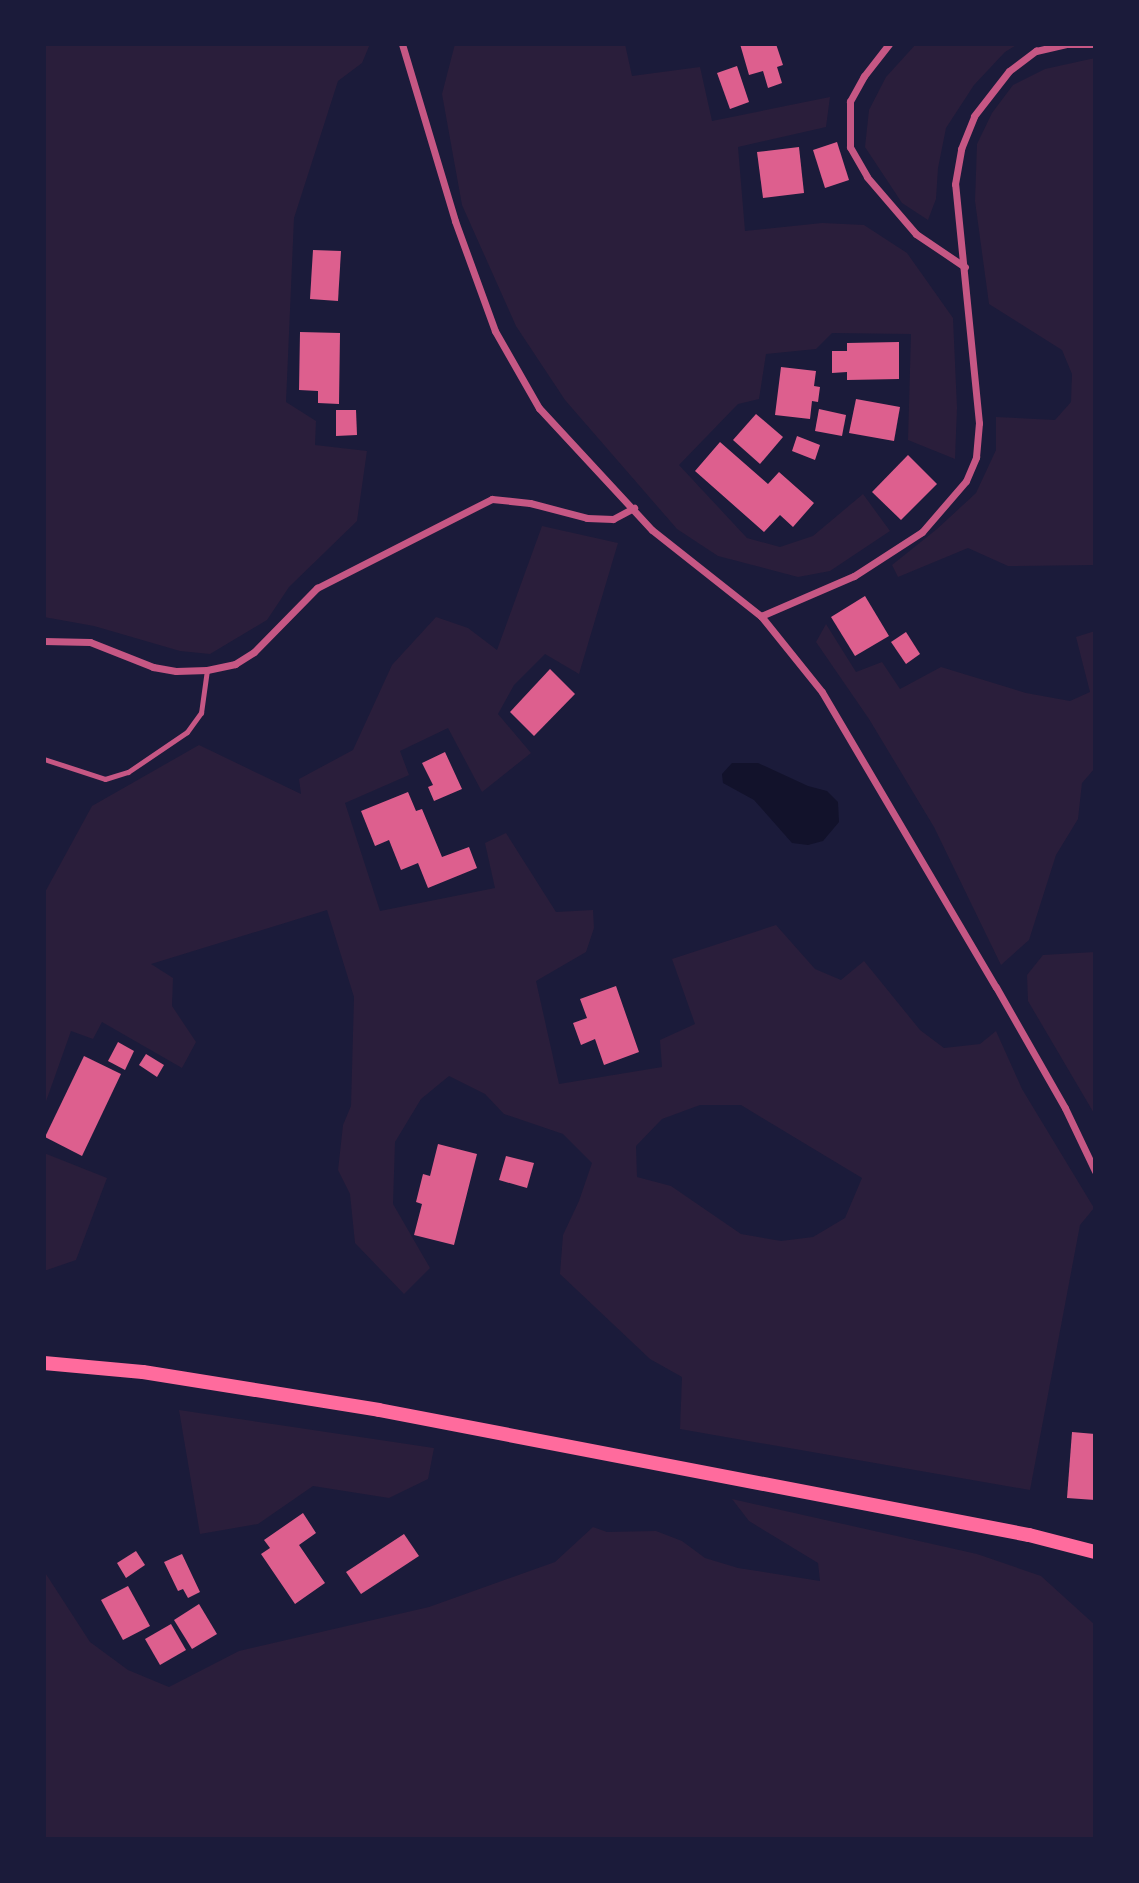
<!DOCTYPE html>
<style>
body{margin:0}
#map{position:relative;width:1139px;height:1883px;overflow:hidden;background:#1b1b3a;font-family:Montserrat,sans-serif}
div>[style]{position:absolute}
.green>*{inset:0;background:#2a1e3b}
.water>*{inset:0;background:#12122b}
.building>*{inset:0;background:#dd5f8e}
.service>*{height:5px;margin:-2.5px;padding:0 2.5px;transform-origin:2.5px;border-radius:2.5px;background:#c65784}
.minor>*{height:7px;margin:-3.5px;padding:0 3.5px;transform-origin:3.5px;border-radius:3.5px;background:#c65784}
.secondary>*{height:14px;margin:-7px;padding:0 7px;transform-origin:7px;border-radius:7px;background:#ff6b9d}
span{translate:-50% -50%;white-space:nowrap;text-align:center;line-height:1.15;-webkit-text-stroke:7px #1b1b3a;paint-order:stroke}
.frame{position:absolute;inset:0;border:46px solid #1b1b3a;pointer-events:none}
</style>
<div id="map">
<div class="green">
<div style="clip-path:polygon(44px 44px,370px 44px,362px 63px,338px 81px,294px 218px,286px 402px,316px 421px,315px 445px,367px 451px,357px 521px,289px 587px,267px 620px,210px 654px,180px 651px,94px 626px,44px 617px)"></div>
<div style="clip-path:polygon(455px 44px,625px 44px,632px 76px,700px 67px,712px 121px,830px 97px,826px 127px,738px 147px,745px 231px,822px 223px,864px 225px,907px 253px,953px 318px,957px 408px,955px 459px,908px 440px,911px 334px,832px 333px,816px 349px,766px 354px,759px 399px,738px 404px,679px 465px,747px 538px,780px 547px,813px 536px,863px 494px,890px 531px,830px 571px,798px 577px,718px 556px,677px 529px,565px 400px,516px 326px,462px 205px,442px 94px)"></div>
<div style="clip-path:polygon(916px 44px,1018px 44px,1005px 52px,974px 85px,946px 128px,938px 168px,936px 199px,928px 220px,902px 203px,865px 147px,869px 110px,886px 77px)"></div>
<div style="clip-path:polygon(1095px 58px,1095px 565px,1008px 566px,968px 548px,898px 577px,892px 565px,937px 529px,976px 493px,996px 450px,996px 417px,1055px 420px,1071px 402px,1072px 374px,1062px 350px,989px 304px,975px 201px,977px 144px,992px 113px,1013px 85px,1045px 69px)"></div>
<div style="clip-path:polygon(evenodd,542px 526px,618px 543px,579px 674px,545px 654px,514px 685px,498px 714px,531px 753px,482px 792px,448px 728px,400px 751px,409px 775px,345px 803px,380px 911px,495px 888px,485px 843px,506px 833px,556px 912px,593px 910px,594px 928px,586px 952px,536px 981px,559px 1084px,662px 1067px,660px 1040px,695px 1024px,672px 959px,776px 925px,815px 969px,841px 980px,864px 961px,920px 1030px,944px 1048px,980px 1044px,996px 1031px,1022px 1089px,1094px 1208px,1080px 1225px,1030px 1490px,680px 1429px,682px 1377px,650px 1359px,560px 1274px,563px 1235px,579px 1201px,592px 1163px,563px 1134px,504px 1114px,485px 1094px,449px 1076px,421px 1099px,395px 1142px,393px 1204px,430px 1268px,404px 1294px,355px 1243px,350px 1194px,338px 1170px,343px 1125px,351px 1106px,354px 997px,327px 910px,151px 964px,173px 978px,172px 1006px,196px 1042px,182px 1068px,102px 1022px,93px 1039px,71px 1031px,44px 1107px,44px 894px,92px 806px,199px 745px,301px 794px,299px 779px,353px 750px,392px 665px,436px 617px,468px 628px,497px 650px,542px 526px,700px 1105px,741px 1105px,862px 1178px,845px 1218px,813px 1237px,781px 1241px,741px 1234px,671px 1186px,637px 1177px,636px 1146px,662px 1119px,700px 1105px)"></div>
<div style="clip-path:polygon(826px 624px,856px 672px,882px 662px,900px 689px,941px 667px,1026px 693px,1070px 701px,1090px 692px,1076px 637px,1095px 631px,1095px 768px,1082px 783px,1078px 819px,1056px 855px,1029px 940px,1001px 965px,934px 827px,869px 719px,816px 642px)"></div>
<div style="clip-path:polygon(1095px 952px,1095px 1115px,1028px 1001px,1027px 975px,1043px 955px)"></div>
<div style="clip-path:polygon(44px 1153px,107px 1178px,76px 1260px,44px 1271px)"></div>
<div style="clip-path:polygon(179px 1410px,434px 1448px,428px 1479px,389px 1498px,313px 1486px,258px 1524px,200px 1534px)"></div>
<div style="clip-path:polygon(732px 1499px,977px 1554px,1041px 1576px,1095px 1625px,1095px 1839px,44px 1839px,44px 1571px,90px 1642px,128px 1670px,169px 1687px,239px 1651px,429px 1607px,555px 1562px,593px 1527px,607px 1532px,656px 1531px,682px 1541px,705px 1558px,738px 1568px,820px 1581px,818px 1563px,749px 1521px)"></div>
</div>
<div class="water">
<div style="clip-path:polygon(732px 763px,758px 763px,808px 786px,827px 791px,838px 802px,839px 822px,823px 841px,808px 845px,792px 843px,754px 800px,723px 783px,722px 774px)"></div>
</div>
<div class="building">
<div style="clip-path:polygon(740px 44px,776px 44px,783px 65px,777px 67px,782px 83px,768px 88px,763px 71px,749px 75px)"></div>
<div style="clip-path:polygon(737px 66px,749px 102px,730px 109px,717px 73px)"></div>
<div style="clip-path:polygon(837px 142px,849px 180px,825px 188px,813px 150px)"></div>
<div style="clip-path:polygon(799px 147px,804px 193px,763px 198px,757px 152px)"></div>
<div style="clip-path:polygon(313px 250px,341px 251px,338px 301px,310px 299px)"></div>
<div style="clip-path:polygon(300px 332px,340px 333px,339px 404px,318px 403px,318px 391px,299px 390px)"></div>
<div style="clip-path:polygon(899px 342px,899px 379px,847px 380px,847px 372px,832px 373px,832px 351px,847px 351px,847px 343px)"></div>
<div style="clip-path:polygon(781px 367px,816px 371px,814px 386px,820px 387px,818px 402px,812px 401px,810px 419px,775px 415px)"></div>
<div style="clip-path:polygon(856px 399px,900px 407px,894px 441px,849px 433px)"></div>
<div style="clip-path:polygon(819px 409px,846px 415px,842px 436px,815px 431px)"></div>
<div style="clip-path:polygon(336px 410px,356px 410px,357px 435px,336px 436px)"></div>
<div style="clip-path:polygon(756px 414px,783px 437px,760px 464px,733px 440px)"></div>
<div style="clip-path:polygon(797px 436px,820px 445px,815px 460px,792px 451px)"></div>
<div style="clip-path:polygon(720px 442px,768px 484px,779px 472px,814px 503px,793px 527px,780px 515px,764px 532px,695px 471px)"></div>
<div style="clip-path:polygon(908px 455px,937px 484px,901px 520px,872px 492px)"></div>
<div style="clip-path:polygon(865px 596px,889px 636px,855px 656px,831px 617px)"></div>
<div style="clip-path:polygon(906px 632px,920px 654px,906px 664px,891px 642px)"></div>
<div style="clip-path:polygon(550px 669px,575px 694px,534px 736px,510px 712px)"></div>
<div style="clip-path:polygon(445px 752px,462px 789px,434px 801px,428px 787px,433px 785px,422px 763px)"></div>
<div style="clip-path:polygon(408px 792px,416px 811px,422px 809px,442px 857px,469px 847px,477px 868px,428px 888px,418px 863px,401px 870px,389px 840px,375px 846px,361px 811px)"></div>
<div style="clip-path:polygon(616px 986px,639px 1052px,604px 1065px,595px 1039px,581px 1045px,573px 1023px,587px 1018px,580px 999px)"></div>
<div style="clip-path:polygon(118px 1042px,134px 1051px,125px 1070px,108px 1061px)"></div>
<div style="clip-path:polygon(146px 1054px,164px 1065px,157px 1077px,139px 1065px)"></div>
<div style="clip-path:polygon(84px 1056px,121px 1074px,82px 1156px,45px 1137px)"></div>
<div style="clip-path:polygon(438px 1144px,477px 1154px,454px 1245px,414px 1235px,422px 1204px,416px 1202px,423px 1174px,430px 1176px)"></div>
<div style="clip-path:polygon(506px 1156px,534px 1163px,527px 1188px,499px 1180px)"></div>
<div style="clip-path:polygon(1072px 1432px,1095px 1434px,1095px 1500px,1067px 1498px)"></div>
<div style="clip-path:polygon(303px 1513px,316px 1533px,299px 1545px,325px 1583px,295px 1604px,261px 1554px,270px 1548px,264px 1540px)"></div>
<div style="clip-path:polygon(404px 1534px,419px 1556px,361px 1594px,346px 1572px)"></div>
<div style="clip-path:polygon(136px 1551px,145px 1565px,126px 1578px,117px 1563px)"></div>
<div style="clip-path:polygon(182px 1554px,200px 1592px,188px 1598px,183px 1589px,178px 1591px,164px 1562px)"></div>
<div style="clip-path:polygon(128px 1586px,150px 1626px,123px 1640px,101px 1600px)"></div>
<div style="clip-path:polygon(199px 1604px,217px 1634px,192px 1649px,174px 1620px)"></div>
<div style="clip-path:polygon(171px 1624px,186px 1650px,160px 1665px,145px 1639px)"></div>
</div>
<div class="service">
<div style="left:44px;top:759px;width:64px;rotate:18.2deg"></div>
<div style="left:105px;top:779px;width:24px;rotate:-17deg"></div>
<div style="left:128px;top:772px;width:71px;rotate:-34.1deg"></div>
<div style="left:187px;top:732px;width:24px;rotate:-54deg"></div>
<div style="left:201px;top:713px;width:43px;rotate:-82.1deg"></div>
</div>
<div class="minor">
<div style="left:402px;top:44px;width:185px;rotate:73.3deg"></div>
<div style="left:455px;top:221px;width:117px;rotate:70deg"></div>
<div style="left:495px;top:331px;width:89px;rotate:60.3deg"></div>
<div style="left:539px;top:408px;width:166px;rotate:47.2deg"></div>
<div style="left:652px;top:530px;width:139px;rotate:38.3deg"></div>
<div style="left:761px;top:616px;width:97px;rotate:51.2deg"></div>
<div style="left:822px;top:692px;width:342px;rotate:59.5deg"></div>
<div style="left:996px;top:987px;width:139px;rotate:60.3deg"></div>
<div style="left:1065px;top:1108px;width:70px;rotate:64.5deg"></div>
<div style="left:889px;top:44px;width:41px;rotate:128deg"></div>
<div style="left:864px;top:76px;width:29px;rotate:119deg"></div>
<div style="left:850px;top:101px;width:46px;rotate:90deg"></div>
<div style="left:850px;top:147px;width:34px;rotate:60deg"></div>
<div style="left:867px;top:177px;width:75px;rotate:49.3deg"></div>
<div style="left:916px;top:234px;width:59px;rotate:34deg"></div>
<div style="left:761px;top:616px;width:101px;rotate:-23.3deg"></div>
<div style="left:854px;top:576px;width:81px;rotate:-32.9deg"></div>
<div style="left:922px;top:532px;width:67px;rotate:-49.2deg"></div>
<div style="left:966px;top:481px;width:26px;rotate:-67deg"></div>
<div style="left:976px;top:457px;width:34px;rotate:-85deg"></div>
<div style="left:979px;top:423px;width:240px;rotate:-95.7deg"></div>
<div style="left:955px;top:184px;width:36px;rotate:-80deg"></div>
<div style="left:961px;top:149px;width:35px;rotate:-68deg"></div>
<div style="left:974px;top:116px;width:57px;rotate:-52.1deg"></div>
<div style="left:1009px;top:71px;width:34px;rotate:-37deg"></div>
<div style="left:1036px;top:51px;width:31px;rotate:-13deg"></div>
<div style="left:1066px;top:44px;width:29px"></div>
<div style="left:44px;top:641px;width:46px;rotate:1.2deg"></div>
<div style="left:90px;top:642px;width:68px;rotate:21.6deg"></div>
<div style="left:153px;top:667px;width:23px;rotate:10deg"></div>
<div style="left:176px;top:671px;width:31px;rotate:-2deg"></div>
<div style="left:207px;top:670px;width:29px;rotate:-12deg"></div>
<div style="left:235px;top:664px;width:22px;rotate:-32deg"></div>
<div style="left:254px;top:652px;width:90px;rotate:-45.5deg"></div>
<div style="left:317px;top:588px;width:196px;rotate:-27deg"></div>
<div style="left:492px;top:499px;width:38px;rotate:6deg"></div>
<div style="left:530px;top:503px;width:59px;rotate:14.7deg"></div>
<div style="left:587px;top:518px;width:26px;rotate:2deg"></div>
<div style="left:613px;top:519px;width:24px;rotate:-28deg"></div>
</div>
<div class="secondary">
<div style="left:44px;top:1363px;width:99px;rotate:5.2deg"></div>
<div style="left:143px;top:1372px;width:239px;rotate:9.1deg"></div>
<div style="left:379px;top:1410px;width:662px;rotate:10.89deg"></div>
<div style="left:1029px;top:1535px;width:68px;rotate:14.4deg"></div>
</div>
<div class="frame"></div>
</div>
